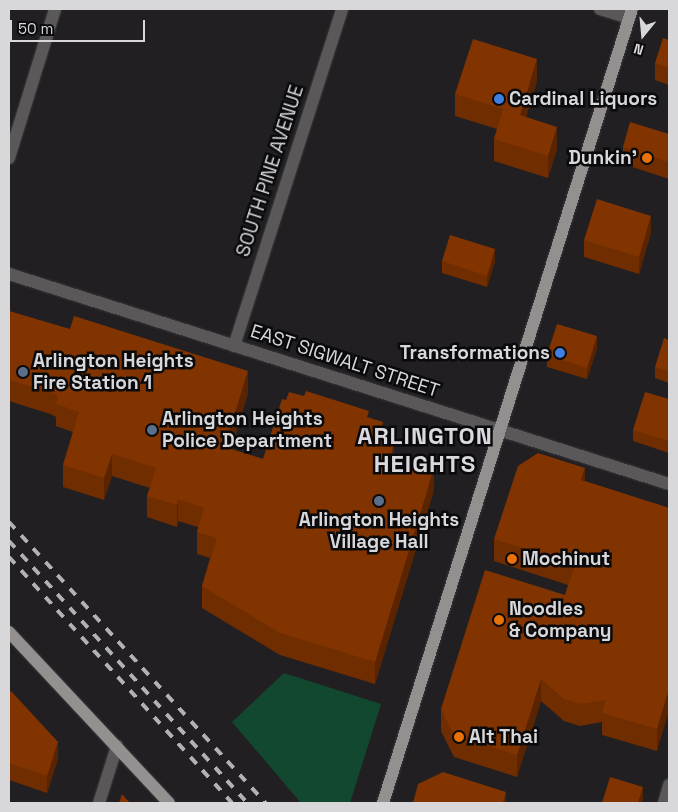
<!DOCTYPE html>
<style>
body{margin:0}
#map{position:relative;width:678px;height:812px;overflow:hidden;background:#211f22;font-family:"Space Grotesk",sans-serif}
div>[style]{position:absolute}
.green>*{inset:0;background:#124830}
.roads{filter:drop-shadow(0 0 1px #3b393c) drop-shadow(0 0 1px #3b393c)}
.minor>*{height:12px;margin:-6px;padding:0 6px;transform-origin:6px;border-radius:6px;background:#5a5858}
.major>*{height:12px;margin:-6px;padding:0 6px;transform-origin:6px;border-radius:6px;background:#959090}
.rail>*{height:4px;margin-top:-2px;transform-origin:0;background:repeating-linear-gradient(90deg,#b2b1b3 0 9px,transparent 0 18px)}
.wall>*{inset:0;background:#6f2d00}
.shaded-wall>*{inset:0;background:#5a2400}
.building>*{inset:0;background:#813400}
.dots>*{width:14px;height:14px;translate:-50% -50%;box-sizing:border-box;border:2px solid #0a090b;border-radius:50%}
span{translate:-50% -50%;white-space:nowrap;text-align:center;line-height:1.15;-webkit-text-stroke:5px #0a090b;paint-order:stroke}
.poi-label{font-size:19px;color:#d8d7d9;font-weight:700}
.left{translate:0 -50%;text-align:left}
.right{translate:-100% -50%;text-align:right}
.street-label{font-size:19px;color:#d8d7d9}
.district-label{font-size:24px;color:#dbd9de;font-weight:700;letter-spacing:1px}
.frame{position:absolute;inset:0;border:10px solid #d8d7d9;pointer-events:none}
.north{position:absolute;left:618px;top:10px;width:50px;height:50px;-webkit-text-stroke:4px #0a090b;paint-order:stroke;rotate:197deg;font-size:14px;font-weight:700;line-height:20px;text-align:center;color:#d8d7d9}
.north::after{content:'';display:block;margin:auto;width:18px;height:22px;background:#d8d7d9;clip-path:polygon(50% 0,100% 100%,50% 72%,0 100%)}
.scale{position:absolute;left:10px;top:20px;width:135px;height:22px;box-sizing:border-box;border:2px solid #d8d7d9;border-top:0;padding-left:6px;font-size:15px;line-height:18px;white-space:nowrap;color:#d8d7d9;-webkit-text-stroke:4px #0a090b;paint-order:stroke}
</style>
<div id="map">
<div class="green">
<div style="clip-path:polygon(284px 673px,381px 704px,350px 803px,301px 803px,232px 722px)"></div>
</div>
<div class="roads">
<div class="minor">
<div style="left:600px;top:9px;width:30px;rotate:17deg"></div>
<div style="left:9px;top:158px;width:156px;rotate:-72.8deg"></div>
<div style="left:9px;top:274px;width:693px;rotate:17.65deg"></div>
<div style="left:234px;top:346px;width:354px;rotate:-72.2deg"></div>
<div style="left:99px;top:803px;width:60px;rotate:-72.5deg"></div>
<div style="left:664px;top:803px;width:19px;rotate:-74deg"></div>
</div>
<div class="major">
<div style="left:9px;top:632px;width:234px;rotate:46.9deg"></div>
<div style="left:383px;top:803px;width:832px;rotate:-72.59deg"></div>
</div>
</div>
<div class="rail">
<div style="left:9px;top:522px;width:381px;rotate:47.6deg"></div>
<div style="left:9px;top:541px;width:354px;rotate:47.7deg"></div>
<div style="left:9px;top:557px;width:332px;rotate:47.8deg"></div>
</div>
<div class="wall">
<div style="clip-path:polygon(669px 40px,669px 85px,655px 80px,655px 63px)"></div>
<div style="clip-path:polygon(537px 81px,526px 117px,557px 149px,548px 178px,494px 161px,494px 139px,497px 129px,455px 116px,455px 94px)"></div>
<div style="clip-path:polygon(669px 134px,669px 179px,623px 164px,623px 147px)"></div>
<div style="clip-path:polygon(651px 233px,639px 274px,584px 257px,584px 240px)"></div>
<div style="clip-path:polygon(442px 261px,495px 261px,487px 287px,442px 273px)"></div>
<div style="clip-path:polygon(9px 311px,248px 393px,231px 449px,263px 459px,286px 400px,369px 418px,394px 456px,434px 490px,375px 684px,280px 655px,202px 608px,202px 586px,210px 558px,197px 554px,197px 532px,198px 527px,178px 521px,177px 527px,147px 517px,147px 496px,150px 488px,112px 476px,104px 500px,63px 487px,63px 465px,73px 432px,56px 426px,56px 417px,50px 414px,9px 401px)"></div>
<div style="clip-path:polygon(669px 340px,669px 383px,655px 378px,655px 367px)"></div>
<div style="clip-path:polygon(597px 348px,587px 379px,547px 367px,547px 355px)"></div>
<div style="clip-path:polygon(669px 399px,669px 453px,633px 441px,633px 430px)"></div>
<div style="clip-path:polygon(585px 481px,669px 508px,657px 751px,602px 735px,602px 722px,580px 726px,564px 721px,541px 701px,517px 777px,454px 757px,441px 731px,441px 709px,565px 595px,568px 585px,494px 561px,494px 539px)"></div>
<div style="clip-path:polygon(9px 693px,58px 759px,47px 793px,9px 780px)"></div>
</div>
<div class="shaded-wall">
<div style="clip-path:polygon(537px 59px,537px 81px,520px 137px,520px 115px)"></div>
<div style="clip-path:polygon(557px 127px,557px 149px,548px 178px,548px 156px)"></div>
<div style="clip-path:polygon(651px 216px,651px 233px,639px 274px,639px 257px)"></div>
<div style="clip-path:polygon(495px 249px,495px 261px,487px 287px,487px 276px)"></div>
<div style="clip-path:polygon(597px 336px,597px 348px,587px 379px,587px 368px)"></div>
<div style="clip-path:polygon(248px 371px,248px 393px,224px 469px,224px 447px)"></div>
<div style="clip-path:polygon(383px 422px,383px 444px,378px 438px)"></div>
<div style="clip-path:polygon(394px 443px,394px 465px,391px 455px)"></div>
<div style="clip-path:polygon(112px 454px,112px 476px,104px 500px,104px 478px)"></div>
<div style="clip-path:polygon(434px 468px,434px 490px,375px 684px,375px 662px)"></div>
<div style="clip-path:polygon(585px 468px,585px 490px,581px 480px)"></div>
<div style="clip-path:polygon(178px 499px,178px 521px,177px 527px,177px 505px)"></div>
<div style="clip-path:polygon(541px 679px,541px 701px,517px 777px,517px 755px)"></div>
<div style="clip-path:polygon(669px 689px,669px 711px,657px 751px,657px 729px)"></div>
<div style="clip-path:polygon(58px 742px,58px 759px,47px 793px,47px 776px)"></div>
<div style="clip-path:polygon(643px 787px,643px 799px,642px 803px,638px 803px)"></div>
<div style="clip-path:polygon(506px 792px,506px 803px,503px 803px)"></div>
</div>
<div class="building">
<div style="clip-path:polygon(663px 38px,669px 40px,669px 68px,655px 63px)"></div>
<div style="clip-path:polygon(473px 39px,537px 59px,520px 115px,557px 127px,548px 156px,494px 139px,503px 109px,455px 94px)"></div>
<div style="clip-path:polygon(630px 122px,669px 134px,669px 162px,623px 147px)"></div>
<div style="clip-path:polygon(597px 199px,651px 216px,639px 257px,584px 240px)"></div>
<div style="clip-path:polygon(450px 235px,495px 249px,487px 276px,442px 261px)"></div>
<div style="clip-path:polygon(9px 311px,70px 329px,74px 316px,248px 371px,224px 447px,263px 459px,282px 399px,286px 400px,289px 392px,304px 396px,306px 391px,369px 411px,367px 417px,383px 422px,378px 438px,394px 443px,391px 455px,434px 468px,375px 662px,280px 633px,202px 586px,217px 538px,197px 532px,204px 508px,178px 499px,177px 505px,147px 496px,156px 468px,112px 454px,104px 478px,63px 465px,79px 412px,56px 404px,58px 396px,50px 392px,9px 380px)"></div>
<div style="clip-path:polygon(557px 324px,597px 336px,587px 368px,547px 355px)"></div>
<div style="clip-path:polygon(664px 338px,669px 340px,669px 371px,655px 367px)"></div>
<div style="clip-path:polygon(645px 392px,669px 399px,669px 441px,633px 430px)"></div>
<div style="clip-path:polygon(538px 453px,585px 468px,581px 480px,669px 508px,669px 689px,657px 729px,602px 713px,606px 700px,580px 704px,564px 699px,541px 679px,517px 755px,454px 735px,441px 709px,485px 570px,565px 595px,575px 565px,494px 539px,518px 466px)"></div>
<div style="clip-path:polygon(11px 691px,58px 742px,47px 776px,9px 763px,9px 693px)"></div>
<div style="clip-path:polygon(443px 772px,506px 792px,503px 803px,413px 803px,418px 784px)"></div>
<div style="clip-path:polygon(610px 777px,643px 787px,638px 803px,602px 803px)"></div>
<div style="clip-path:polygon(122px 794px,130px 803px,119px 803px)"></div>
</div>
<div class="dots">
<div style="left:499px;top:99px;background:#3f7fe0"></div>
<div style="left:647px;top:158px;background:#e8710a"></div>
<div style="left:560px;top:353px;background:#3f7fe0"></div>
<div style="left:23px;top:372px;background:#5c6f8a"></div>
<div style="left:152px;top:430px;background:#5c6f8a"></div>
<div style="left:379px;top:501px;background:#5c6f8a"></div>
<div style="left:512px;top:559px;background:#e8710a"></div>
<div style="left:499px;top:620px;background:#e8710a"></div>
<div style="left:459px;top:737px;background:#e8710a"></div>
</div>
<div class="poi-label">
<span class="left" style="left:509px;top:99px">Cardinal Liquors</span>
<span class="right" style="left:637px;top:158px">Dunkin'</span>
<span class="right" style="left:550px;top:353px">Transformations</span>
<span class="left" style="left:33px;top:372px">Arlington Heights<br>Fire Station 1</span>
<span class="left" style="left:162px;top:430px">Arlington Heights<br>Police Department</span>
<span style="left:379px;top:531px">Arlington Heights<br>Village Hall</span>
<span class="left" style="left:522px;top:559px">Mochinut</span>
<span class="left" style="left:509px;top:620px">Noodles<br>&amp; Company</span>
<span class="left" style="left:469px;top:737px">Alt Thai</span>
</div>
<div class="street-label">
<span style="left:270px;top:171px;rotate:-72deg">SOUTH PINE AVENUE</span>
<span style="left:345px;top:361px;rotate:18deg">EAST SIGWALT STREET</span>
</div>
<div class="district-label">
<span style="left:425px;top:450px">ARLINGTON<br>HEIGHTS</span>
</div>
<div class="frame"></div>
<div class="north">N</div>
<div class="scale">50 m</div>
</div>
